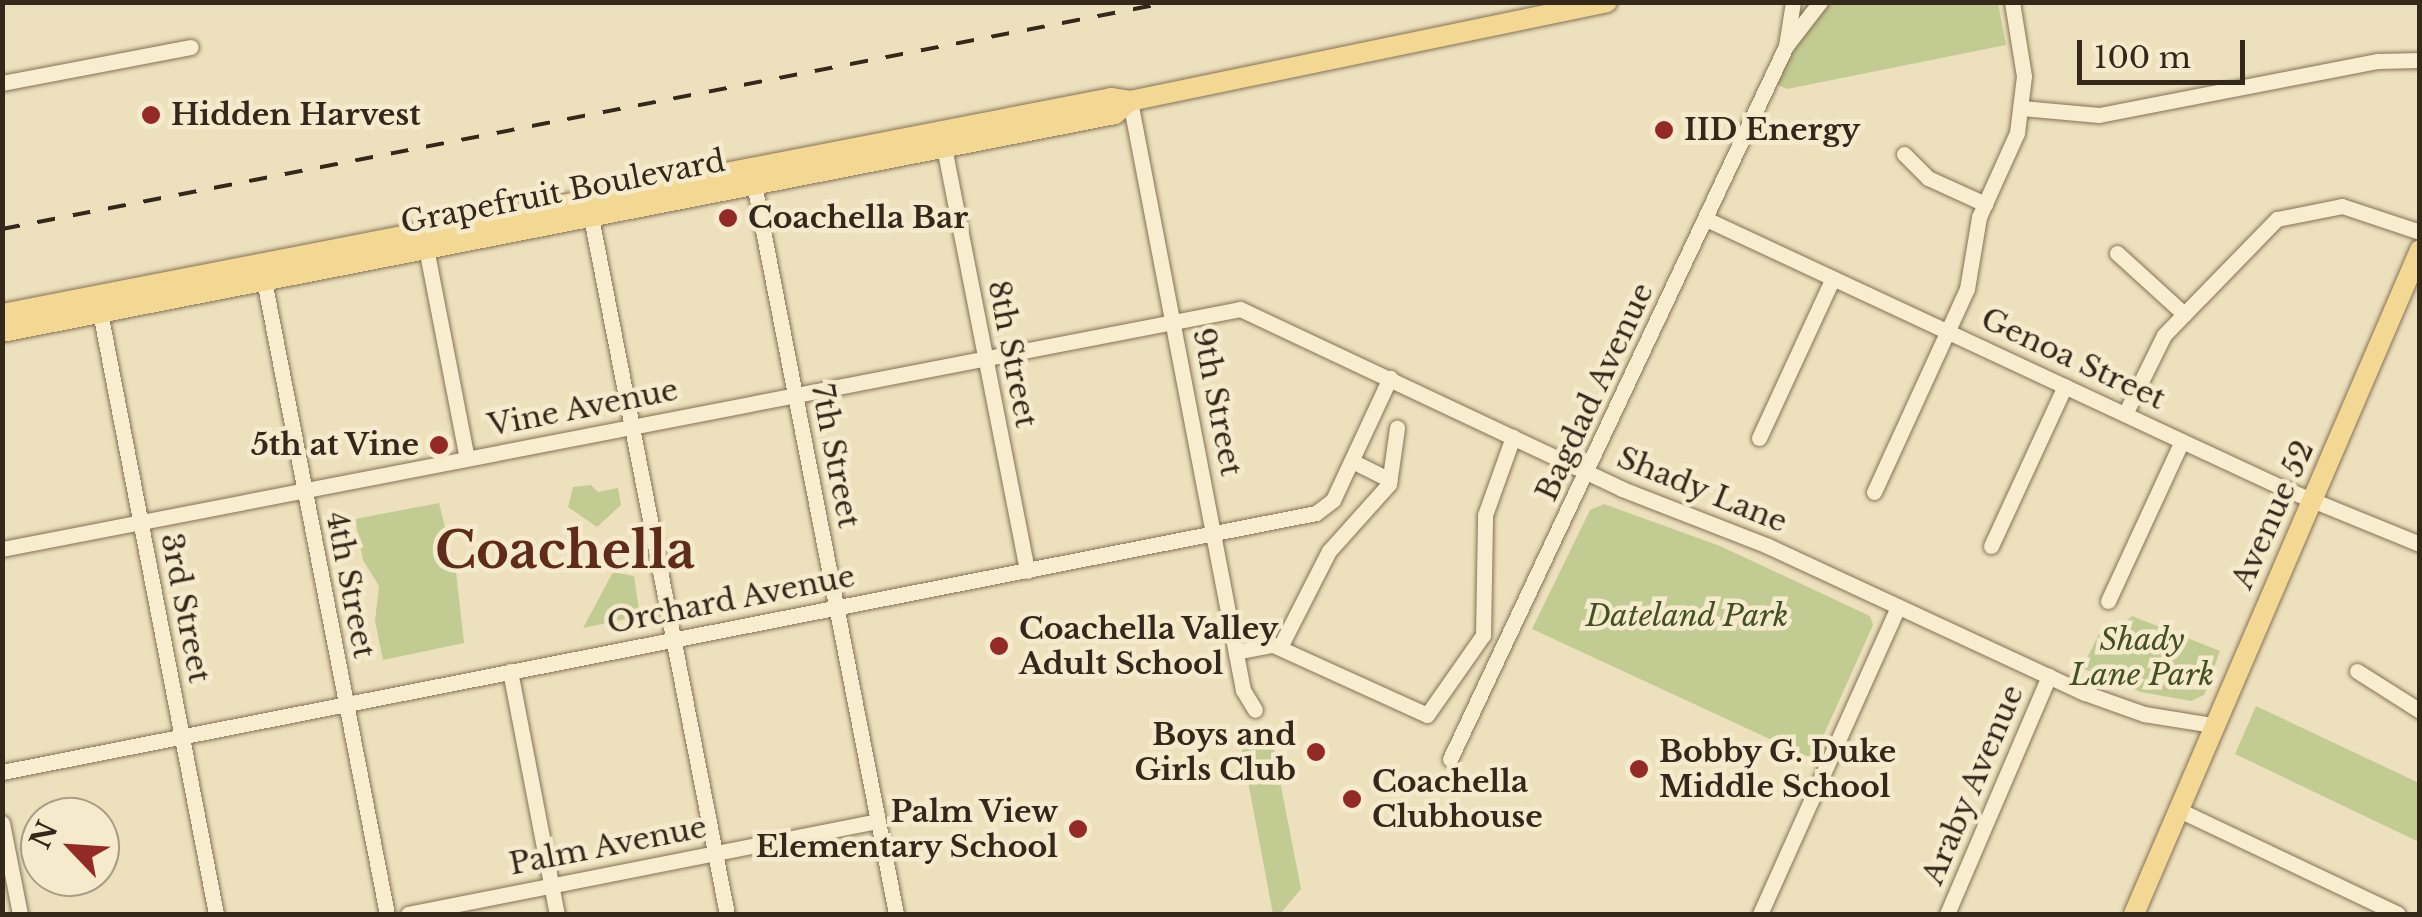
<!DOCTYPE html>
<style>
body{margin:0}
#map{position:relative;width:2422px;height:917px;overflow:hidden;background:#ede1bd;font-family:"Libre Baskerville",serif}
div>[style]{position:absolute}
.green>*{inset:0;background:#c2cb91}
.roads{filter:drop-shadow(0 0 2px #857156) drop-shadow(0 0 2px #857156)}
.minor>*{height:15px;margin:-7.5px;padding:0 7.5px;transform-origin:7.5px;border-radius:7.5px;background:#f8eecf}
.major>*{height:20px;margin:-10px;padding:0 10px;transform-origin:10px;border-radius:10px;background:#f2d893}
.rail>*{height:4px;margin-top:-2px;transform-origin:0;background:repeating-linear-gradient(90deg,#34281b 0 18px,transparent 0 36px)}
.dots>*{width:28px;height:28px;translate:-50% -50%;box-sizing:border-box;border:5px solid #f5ebcc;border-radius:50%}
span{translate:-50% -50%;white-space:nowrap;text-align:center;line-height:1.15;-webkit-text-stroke:9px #f5ebcc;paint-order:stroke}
.poi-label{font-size:30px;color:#34281b;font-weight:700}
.left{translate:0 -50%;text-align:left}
.right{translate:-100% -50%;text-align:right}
.street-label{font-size:30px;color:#34281b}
.park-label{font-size:30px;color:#435022;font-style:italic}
.town-label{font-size:50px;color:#602c1a;font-weight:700}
.frame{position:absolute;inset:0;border:5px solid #34281b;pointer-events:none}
.north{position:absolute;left:20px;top:797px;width:100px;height:100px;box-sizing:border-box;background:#f5ebcc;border:2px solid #a89d85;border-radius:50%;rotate:295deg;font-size:28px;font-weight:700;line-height:40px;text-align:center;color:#34281b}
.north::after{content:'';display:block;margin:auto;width:35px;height:45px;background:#942a26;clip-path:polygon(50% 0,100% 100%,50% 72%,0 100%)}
.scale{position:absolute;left:2077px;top:40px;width:168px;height:45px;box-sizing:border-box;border:5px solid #34281b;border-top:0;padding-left:12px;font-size:30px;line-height:35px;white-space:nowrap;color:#34281b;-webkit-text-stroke:8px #f5ebcc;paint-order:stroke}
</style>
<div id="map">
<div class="green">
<div style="clip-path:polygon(1806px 3px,1998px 3px,2006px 45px,1787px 89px,1770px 81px)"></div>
<div style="clip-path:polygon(591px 485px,598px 492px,618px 488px,621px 505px,597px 527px,568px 507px,573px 487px)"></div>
<div style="clip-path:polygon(439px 503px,456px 572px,464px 643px,383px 660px,375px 621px,379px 586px,363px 560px,355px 519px)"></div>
<div style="clip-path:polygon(1604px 504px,1720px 546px,1870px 616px,1873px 625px,1813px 759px,1532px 629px,1590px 510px)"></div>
<div style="clip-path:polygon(613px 572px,634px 576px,640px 616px,583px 628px)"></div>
<div style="clip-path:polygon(2132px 616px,2220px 651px,2204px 695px,2191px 701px,2141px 692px,2082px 668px,2101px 630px,2119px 627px)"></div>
<div style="clip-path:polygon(2256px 706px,2419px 783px,2419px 842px,2235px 754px)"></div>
<div style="clip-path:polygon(1247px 732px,1271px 735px,1301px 889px,1280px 914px,1273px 914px,1239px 734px)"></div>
</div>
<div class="roads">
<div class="minor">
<div style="left:1786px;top:46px;width:56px;rotate:-52.3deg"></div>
<div style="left:2px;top:83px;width:192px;rotate:-10.8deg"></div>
<div style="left:1130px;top:101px;width:600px;rotate:79.14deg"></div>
<div style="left:1243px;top:690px;width:23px;rotate:59deg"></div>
<div style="left:2022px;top:108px;width:77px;rotate:5.2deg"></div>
<div style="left:2099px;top:115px;width:284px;rotate:-11deg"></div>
<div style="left:2378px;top:61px;width:42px;rotate:-1.4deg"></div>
<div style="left:944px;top:147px;width:432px;rotate:78.9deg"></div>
<div style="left:1904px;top:154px;width:34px;rotate:45deg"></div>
<div style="left:1928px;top:178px;width:63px;rotate:24.5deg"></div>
<div style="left:754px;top:184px;width:744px;rotate:78.99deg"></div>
<div style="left:589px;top:207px;width:720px;rotate:78.96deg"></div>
<div style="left:1706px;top:219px;width:639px;rotate:25deg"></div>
<div style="left:2285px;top:489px;width:146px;rotate:22.2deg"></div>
<div style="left:426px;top:248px;width:214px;rotate:79deg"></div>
<div style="left:2117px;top:253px;width:91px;rotate:42.3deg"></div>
<div style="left:262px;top:270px;width:656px;rotate:79.02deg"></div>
<div style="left:100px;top:312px;width:613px;rotate:79.09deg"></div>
<div style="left:2125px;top:414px;width:88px;rotate:-63.7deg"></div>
<div style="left:2164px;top:335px;width:162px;rotate:-45.8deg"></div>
<div style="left:2277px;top:219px;width:66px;rotate:-11.3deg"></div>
<div style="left:2342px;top:206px;width:82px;rotate:18.4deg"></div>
<div style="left:1759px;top:438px;width:176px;rotate:-65.2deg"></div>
<div style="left:1352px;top:461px;width:42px;rotate:26.6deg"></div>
<div style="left:1874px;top:492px;width:223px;rotate:-65.4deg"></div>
<div style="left:1967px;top:289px;width:73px;rotate:-80.5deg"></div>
<div style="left:1979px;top:217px;width:92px;rotate:-65.7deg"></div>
<div style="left:2017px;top:133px;width:57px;rotate:-83deg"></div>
<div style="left:2024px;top:76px;width:75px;rotate:-99.2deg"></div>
<div style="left:1991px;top:546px;width:176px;rotate:-65.2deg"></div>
<div style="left:2px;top:549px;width:1261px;rotate:-10.97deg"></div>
<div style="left:1240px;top:309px;width:422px;rotate:25.2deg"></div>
<div style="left:1622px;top:489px;width:157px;rotate:21.3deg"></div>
<div style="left:1768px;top:546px;width:349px;rotate:24.9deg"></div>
<div style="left:2085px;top:693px;width:63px;rotate:19.6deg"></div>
<div style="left:2144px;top:714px;width:70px;rotate:9.1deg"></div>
<div style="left:2108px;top:601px;width:176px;rotate:-65.2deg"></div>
<div style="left:1280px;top:647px;width:108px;rotate:-63deg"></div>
<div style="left:1329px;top:551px;width:90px;rotate:-48.2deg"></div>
<div style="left:1389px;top:484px;width:57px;rotate:-81.9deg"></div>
<div style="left:1236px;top:652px;width:38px;rotate:-11deg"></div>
<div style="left:1273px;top:645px;width:169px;rotate:24.4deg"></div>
<div style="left:1427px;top:715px;width:98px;rotate:-55deg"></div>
<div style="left:1483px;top:635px;width:120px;rotate:-89deg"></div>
<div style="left:1485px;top:515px;width:83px;rotate:-70.3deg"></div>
<div style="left:510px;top:671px;width:248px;rotate:79.1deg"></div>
<div style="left:2357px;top:671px;width:75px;rotate:32.4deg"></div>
<div style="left:1450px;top:759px;width:788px;rotate:-64.77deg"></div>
<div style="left:1786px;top:46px;width:45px;rotate:-81deg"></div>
<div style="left:2px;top:772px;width:1339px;rotate:-11.15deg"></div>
<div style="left:1316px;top:513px;width:21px;rotate:-37deg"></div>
<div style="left:1333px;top:500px;width:135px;rotate:-65deg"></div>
<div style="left:2179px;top:810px;width:242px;rotate:25.4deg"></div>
<div style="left:2px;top:823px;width:93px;rotate:78.8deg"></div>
<div style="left:408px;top:914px;width:479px;rotate:-11.2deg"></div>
<div style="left:1760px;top:914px;width:337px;rotate:-65.8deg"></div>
<div style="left:1947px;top:914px;width:259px;rotate:-66.8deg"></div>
</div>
<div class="major">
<div style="left:2px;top:314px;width:1130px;rotate:-11.02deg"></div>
<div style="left:1111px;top:98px;width:19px;rotate:9deg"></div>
<div style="left:1130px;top:101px;width:487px;rotate:-11.7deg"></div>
<div style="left:2px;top:332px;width:1134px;rotate:-11.08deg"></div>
<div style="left:1115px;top:114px;width:20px;rotate:-41deg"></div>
<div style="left:2134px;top:914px;width:723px;rotate:-66.7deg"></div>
</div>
</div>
<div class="rail">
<div style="left:2px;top:229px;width:1190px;rotate:-11deg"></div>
</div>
<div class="dots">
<div style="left:151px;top:115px;background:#942a26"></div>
<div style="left:1664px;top:130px;background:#942a26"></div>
<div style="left:728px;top:218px;background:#942a26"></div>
<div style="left:439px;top:445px;background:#942a26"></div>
<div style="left:999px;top:646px;background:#942a26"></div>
<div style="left:1316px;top:752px;background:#942a26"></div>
<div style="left:1639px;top:769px;background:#942a26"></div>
<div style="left:1352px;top:799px;background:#942a26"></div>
<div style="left:1078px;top:829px;background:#942a26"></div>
</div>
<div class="poi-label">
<span class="left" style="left:171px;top:115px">Hidden Harvest</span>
<span class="left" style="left:1684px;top:130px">IID Energy</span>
<span class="left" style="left:748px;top:218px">Coachella Bar</span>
<span class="right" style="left:419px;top:445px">5th at Vine</span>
<span class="left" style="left:1019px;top:646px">Coachella Valley<br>Adult School</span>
<span class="right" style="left:1296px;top:752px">Boys and<br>Girls Club</span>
<span class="left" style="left:1659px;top:769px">Bobby G. Duke<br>Middle School</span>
<span class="left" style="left:1372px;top:799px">Coachella<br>Clubhouse</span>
<span class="right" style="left:1058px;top:829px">Palm View<br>Elementary School</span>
</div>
<div class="street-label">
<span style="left:563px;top:192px;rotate:-11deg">Grapefruit Boulevard</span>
<span style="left:1012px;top:354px;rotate:79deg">8th Street</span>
<span style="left:2073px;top:359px;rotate:25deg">Genoa Street</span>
<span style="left:1595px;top:392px;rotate:-65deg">Bagdad Avenue</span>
<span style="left:1217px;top:402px;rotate:79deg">9th Street</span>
<span style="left:583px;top:408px;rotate:-11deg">Vine Avenue</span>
<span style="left:835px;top:456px;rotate:79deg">7th Street</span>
<span style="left:1702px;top:490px;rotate:22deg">Shady Lane</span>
<span style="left:2273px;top:515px;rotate:-66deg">Avenue 52</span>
<span style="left:350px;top:585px;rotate:79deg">4th Street</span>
<span style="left:731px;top:600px;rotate:-11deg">Orchard Avenue</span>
<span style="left:185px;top:608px;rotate:79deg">3rd Street</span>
<span style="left:1973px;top:785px;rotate:-67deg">Araby Avenue</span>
<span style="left:608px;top:846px;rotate:-11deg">Palm Avenue</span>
</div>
<div class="park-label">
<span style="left:1687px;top:616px">Dateland Park</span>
<span style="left:2142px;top:657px">Shady<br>Lane Park</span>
</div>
<div class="town-label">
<span style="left:565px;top:551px">Coachella</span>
</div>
<div class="frame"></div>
<div class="north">N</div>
<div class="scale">100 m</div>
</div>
